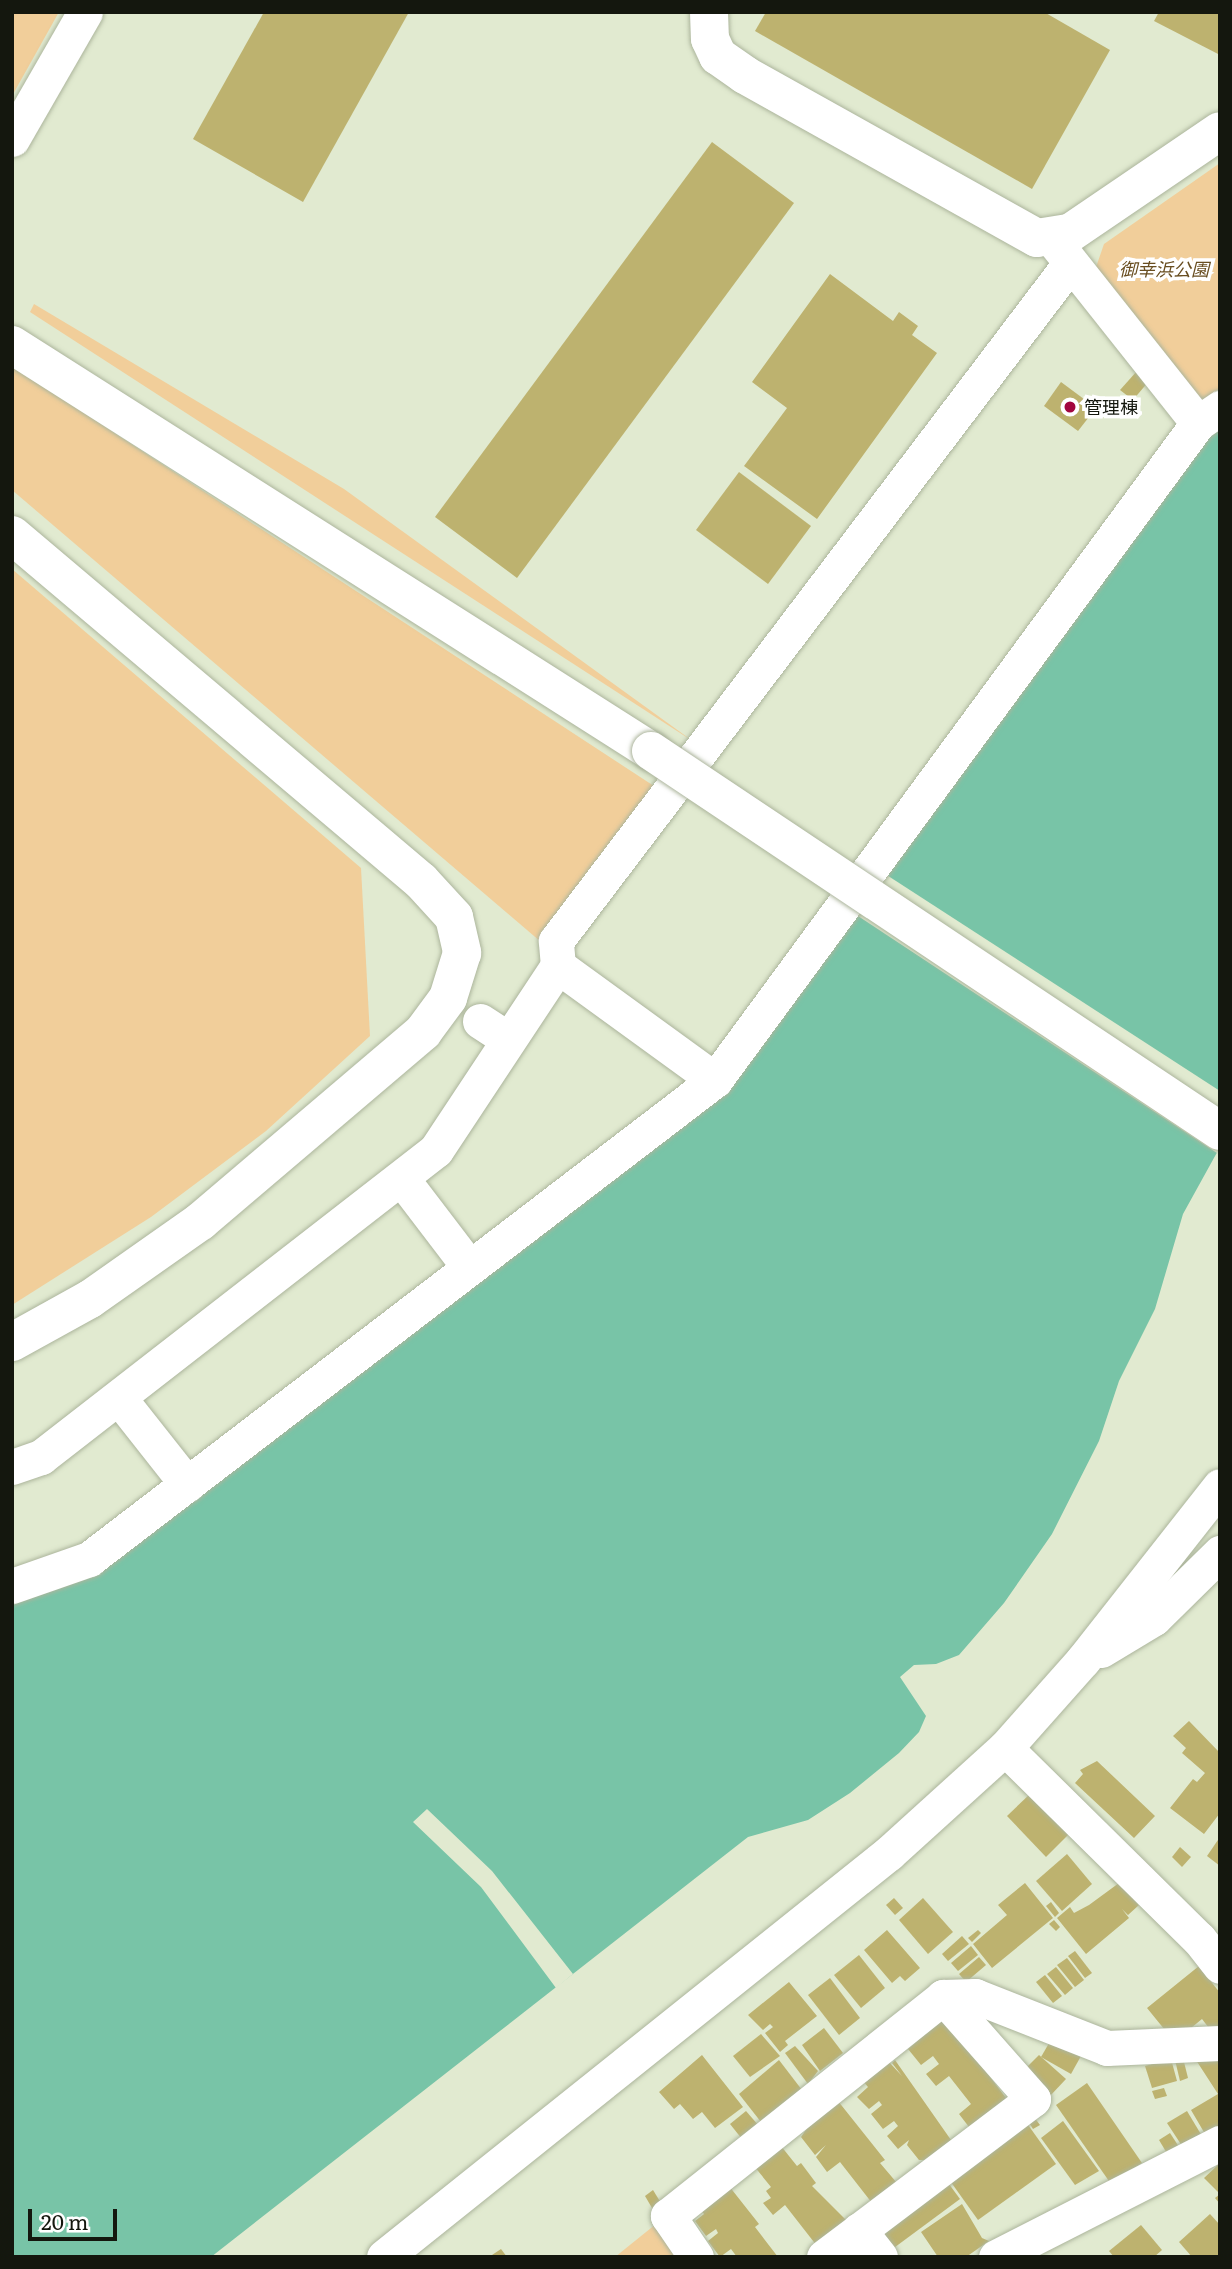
<!DOCTYPE html>
<meta charset="utf-8">
<style>
body{margin:0}
#map{position:relative;width:1232px;height:2269px;overflow:hidden;background:#e1ead0;font-family:Literata,"Noto Sans JP",serif}
div>[style]{position:absolute}
.green>*{inset:0;background:#f1ce9a}
.water>*{inset:0;background:#78c4a7}
.pier>*{inset:0;background:#e1ead0}
.building>*{inset:0;background:#bdb26f}
.roads{filter:drop-shadow(0 0 2px #acb59c) drop-shadow(0 0 2px #acb59c)}
.street>*{height:35px;margin:-17.5px;padding:0 17.5px;transform-origin:17.5px;border-radius:17.5px;background:#fff}
.secondary>*{height:38px;margin:-19px;padding:0 19px;transform-origin:19px;border-radius:19px;background:#fff}
.bridges{filter:drop-shadow(0 0 2px #acb59c) drop-shadow(0 0 2px #acb59c)}
.secondary-bridge>*{height:38px;margin:-19px;padding:0 19px;transform-origin:19px;border-radius:19px;background:#fff}
.dots>*{width:19px;height:19px;translate:-50% -50%;box-sizing:border-box;border:4px solid #fff;border-radius:50%}
span{translate:-50% -50%;white-space:nowrap;text-align:center;line-height:1.15;-webkit-text-stroke:7px #fff;paint-order:stroke}
.park-label{font-size:18px;color:#694e21;font-style:italic}
.poi-label{font-size:18px;color:#14170e}
.left{translate:0 -50%;text-align:left}
.frame{position:absolute;inset:0;border:14px solid #14170e;pointer-events:none}
.scale{position:absolute;left:28px;top:2209px;width:89px;height:32px;box-sizing:border-box;border:4px solid #14170e;border-top:0;padding-left:9px;font-size:21px;line-height:24px;white-space:nowrap;color:#14170e;-webkit-text-stroke:5px #fff;paint-order:stroke}
</style>
<div id="map">
<div class="green">
<div style="clip-path:polygon(12px 12px,59px 12px,12px 96px)"></div>
<div style="clip-path:polygon(1220px 163px,1220px 388px,1199px 403px,1095px 270px,1104px 244px)"></div>
<div style="clip-path:polygon(34px 304px,344px 489px,694px 742px,30px 312px)"></div>
<div style="clip-path:polygon(12px 366px,657px 788px,541px 942px,12px 490px)"></div>
<div style="clip-path:polygon(12px 569px,361px 868px,370px 1036px,266px 1131px,151px 1217px,12px 1305px)"></div>
<div style="clip-path:polygon(656px 2224px,676px 2257px,615px 2257px)"></div>
</div>
<div class="water">
<div style="clip-path:polygon(1220px 424px,1220px 1147px,1183px 1214px,1155px 1309px,1119px 1381px,1099px 1441px,1052px 1534px,1004px 1603px,959px 1655px,936px 1664px,914px 1665px,900px 1677px,926px 1716px,919px 1732px,899px 1753px,850px 1793px,808px 1820px,748px 1837px,211px 2257px,12px 2257px,12px 1600px,716px 1097px,1202px 436px)"></div>
</div>
<div class="pier">
<div style="clip-path:polygon(879px 870px,1220px 1091px,1220px 1155px,849px 910px)"></div>
<div style="clip-path:polygon(427px 1809px,492px 1871px,573px 1974px,556px 1988px,481px 1887px,413px 1822px)"></div>
</div>
<div class="building">
<div style="clip-path:polygon(264px 12px,409px 12px,303px 202px,193px 139px)"></div>
<div style="clip-path:polygon(766px 12px,1044px 12px,1110px 50px,1032px 189px,755px 31px)"></div>
<div style="clip-path:polygon(1159px 12px,1220px 12px,1220px 55px,1154px 21px)"></div>
<div style="clip-path:polygon(712px 142px,794px 203px,517px 578px,435px 517px)"></div>
<div style="clip-path:polygon(830px 274px,893px 321px,899px 312px,918px 326px,912px 335px,937px 353px,817px 519px,744px 466px,787px 408px,752px 382px)"></div>
<div style="clip-path:polygon(1137px 371px,1149px 381px,1133px 400px,1120px 390px)"></div>
<div style="clip-path:polygon(1061px 382px,1096px 408px,1078px 431px,1044px 406px)"></div>
<div style="clip-path:polygon(739px 472px,811px 526px,768px 584px,696px 530px)"></div>
<div style="clip-path:polygon(1189px 1721px,1220px 1753px,1220px 1813px,1204px 1834px,1170px 1808px,1193px 1779px,1197px 1782px,1205px 1773px,1182px 1753px,1186px 1748px,1173px 1736px)"></div>
<div style="clip-path:polygon(1097px 1761px,1155px 1816px,1134px 1838px,1075px 1783px,1083px 1774px,1080px 1770px)"></div>
<div style="clip-path:polygon(1032px 1792px,1071px 1832px,1046px 1857px,1007px 1816px)"></div>
<div style="clip-path:polygon(1220px 1837px,1220px 1866px,1207px 1856px)"></div>
<div style="clip-path:polygon(1180px 1847px,1191px 1857px,1182px 1867px,1172px 1857px)"></div>
<div style="clip-path:polygon(1067px 1854px,1092px 1884px,1062px 1911px,1036px 1881px)"></div>
<div style="clip-path:polygon(1025px 1883px,1053px 1918px,992px 1968px,973px 1944px,1007px 1915px,998px 1905px)"></div>
<div style="clip-path:polygon(1119px 1883px,1139px 1905px,1128px 1915px,1122px 1909px,1129px 1918px,1086px 1954px,1057px 1918px,1070px 1907px,1074px 1913px,1089px 1905px)"></div>
<div style="clip-path:polygon(894px 1898px,903px 1908px,895px 1915px,886px 1905px)"></div>
<div style="clip-path:polygon(923px 1898px,953px 1932px,928px 1954px,899px 1920px)"></div>
<div style="clip-path:polygon(1051px 1902px,1059px 1913px,1055px 1917px,1046px 1906px)"></div>
<div style="clip-path:polygon(1054px 1920px,1060px 1927px,1056px 1931px,1049px 1924px)"></div>
<div style="clip-path:polygon(887px 1930px,920px 1968px,905px 1981px,900px 1976px,892px 1983px,864px 1950px)"></div>
<div style="clip-path:polygon(978px 1930px,981px 1933px,972px 1942px,968px 1938px)"></div>
<div style="clip-path:polygon(962px 1936px,969px 1944px,948px 1961px,942px 1954px)"></div>
<div style="clip-path:polygon(971px 1946px,978px 1955px,958px 1971px,951px 1963px)"></div>
<div style="clip-path:polygon(1075px 1951px,1092px 1973px,1085px 1978px,1068px 1956px)"></div>
<div style="clip-path:polygon(859px 1955px,885px 1988px,861px 2008px,834px 1975px)"></div>
<div style="clip-path:polygon(979px 1957px,986px 1965px,966px 1982px,959px 1974px)"></div>
<div style="clip-path:polygon(1067px 1958px,1084px 1980px,1075px 1987px,1057px 1965px)"></div>
<div style="clip-path:polygon(1199px 1966px,1220px 1993px,1220px 2026px,1212px 2032px,1202px 2019px,1180px 2037px,1169px 2035px,1147px 2008px)"></div>
<div style="clip-path:polygon(1056px 1967px,1073px 1988px,1065px 1995px,1047px 1974px)"></div>
<div style="clip-path:polygon(1045px 1975px,1062px 1996px,1053px 2003px,1036px 1982px)"></div>
<div style="clip-path:polygon(830px 1978px,860px 2018px,839px 2035px,808px 1995px)"></div>
<div style="clip-path:polygon(789px 1982px,817px 2016px,785px 2041px,788px 2045px,780px 2052px,765px 2033px,773px 2027px,770px 2024px,763px 2030px,748px 2015px)"></div>
<div style="clip-path:polygon(945px 2017px,1006px 2098px,969px 2127px,959px 2114px,971px 2104px,949px 2076px,936px 2086px,926px 2074px,939px 2064px,933px 2056px,921px 2065px,908px 2049px)"></div>
<div style="clip-path:polygon(824px 2028px,843px 2053px,820px 2071px,802px 2045px)"></div>
<div style="clip-path:polygon(761px 2034px,780px 2056px,750px 2077px,733px 2056px)"></div>
<div style="clip-path:polygon(1052px 2038px,1081px 2056px,1071px 2074px,1041px 2057px)"></div>
<div style="clip-path:polygon(795px 2046px,818px 2071px,808px 2084px,785px 2053px)"></div>
<div style="clip-path:polygon(702px 2055px,743px 2107px,715px 2128px,702px 2112px,693px 2119px,680px 2104px,674px 2109px,659px 2092px)"></div>
<div style="clip-path:polygon(1039px 2055px,1066px 2079px,1050px 2096px,1025px 2069px)"></div>
<div style="clip-path:polygon(1194px 2057px,1220px 2057px,1220px 2132px,1208px 2139px,1191px 2110px,1218px 2094px)"></div>
<div style="clip-path:polygon(1183px 2058px,1188px 2078px,1180px 2081px,1175px 2060px)"></div>
<div style="clip-path:polygon(1171px 2059px,1177px 2081px,1152px 2088px,1145px 2066px)"></div>
<div style="clip-path:polygon(779px 2060px,802px 2090px,761px 2122px,739px 2094px)"></div>
<div style="clip-path:polygon(895px 2060px,951px 2140px,925px 2160px,919px 2160px,907px 2145px,909px 2140px,898px 2149px,887px 2136px,898px 2126px,894px 2121px,883px 2129px,871px 2114px,882px 2105px,879px 2101px,869px 2109px,857px 2097px,868px 2087px,863px 2081px,888px 2061px,902px 2076px,892px 2063px)"></div>
<div style="clip-path:polygon(1087px 2083px,1142px 2163px,1111px 2184px,1056px 2105px)"></div>
<div style="clip-path:polygon(1164px 2088px,1167px 2096px,1155px 2099px,1152px 2091px)"></div>
<div style="clip-path:polygon(838px 2101px,885px 2160px,880px 2163px,897px 2183px,872px 2203px,840px 2162px,827px 2172px,816px 2157px,826px 2145px,815px 2155px,801px 2137px,810px 2124px)"></div>
<div style="clip-path:polygon(746px 2111px,759px 2126px,742px 2139px,730px 2124px)"></div>
<div style="clip-path:polygon(1187px 2111px,1205px 2141px,1186px 2152px,1167px 2123px)"></div>
<div style="clip-path:polygon(1034px 2117px,1040px 2125px,1033px 2129px,1028px 2121px)"></div>
<div style="clip-path:polygon(1063px 2121px,1099px 2171px,1075px 2185px,1041px 2138px)"></div>
<div style="clip-path:polygon(1026px 2122px,1056px 2164px,978px 2220px,948px 2178px)"></div>
<div style="clip-path:polygon(1170px 2133px,1183px 2153px,1171px 2160px,1159px 2140px)"></div>
<div style="clip-path:polygon(781px 2146px,797px 2166px,801px 2163px,816px 2183px,812px 2186px,846px 2220px,817px 2246px,785px 2205px,773px 2215px,763px 2203px,771px 2198px,766px 2191px,771px 2187px,754px 2166px)"></div>
<div style="clip-path:polygon(1220px 2163px,1220px 2204px,1215px 2198px,1220px 2194px,1204px 2178px)"></div>
<div style="clip-path:polygon(946px 2180px,960px 2199px,887px 2253px,872px 2234px)"></div>
<div style="clip-path:polygon(729px 2186px,759px 2224px,755px 2227px,778px 2257px,737px 2257px,731px 2249px,720px 2257px,708px 2241px,718px 2233px,716px 2229px,706px 2236px,695px 2221px,704px 2214px,700px 2209px)"></div>
<div style="clip-path:polygon(653px 2190px,661px 2203px,652px 2208px,645px 2196px)"></div>
<div style="clip-path:polygon(962px 2204px,982px 2238px,989px 2241px,966px 2257px,938px 2257px,921px 2232px)"></div>
<div style="clip-path:polygon(1210px 2214px,1220px 2225px,1220px 2257px,1192px 2257px,1179px 2242px)"></div>
<div style="clip-path:polygon(1141px 2225px,1162px 2250px,1154px 2257px,1114px 2257px,1109px 2251px)"></div>
<div style="clip-path:polygon(501px 2249px,507px 2257px,489px 2257px)"></div>
</div>
<div class="roads">
<div class="street">
<div style="left:12px;top:139px;width:146px;rotate:-60.1deg"></div>
<div style="left:1057px;top:245px;width:227px;rotate:51.6deg"></div>
<div style="left:558px;top:966px;width:194px;rotate:36deg"></div>
<div style="left:480px;top:1021px;width:33px;rotate:33deg"></div>
<div style="left:402px;top:1179px;width:111px;rotate:52.7deg"></div>
<div style="left:119px;top:1398px;width:110px;rotate:51.7deg"></div>
<div style="left:12px;top:1467px;width:31px;rotate:-19deg"></div>
<div style="left:41px;top:1457px;width:500px;rotate:-37.85deg"></div>
<div style="left:436px;top:1150px;width:221px;rotate:-56.5deg"></div>
<div style="left:558px;top:966px;width:25px;rotate:-95deg"></div>
<div style="left:556px;top:941px;width:849px;rotate:-52.81deg"></div>
<div style="left:12px;top:1586px;width:82px;rotate:-19.3deg"></div>
<div style="left:89px;top:1559px;width:788px;rotate:-37.42deg"></div>
<div style="left:715px;top:1080px;width:815px;rotate:-53.68deg"></div>
<div style="left:1198px;top:423px;width:27px;rotate:-34deg"></div>
<div style="left:1101px;top:1650px;width:62px;rotate:-31.1deg"></div>
<div style="left:1154px;top:1618px;width:93px;rotate:-44.6deg"></div>
<div style="left:1005px;top:1748px;width:272px;rotate:44.6deg"></div>
<div style="left:1199px;top:1939px;width:34px;rotate:52deg"></div>
<div style="left:859px;top:2230px;width:34px;rotate:52deg"></div>
<div style="left:384px;top:2257px;width:647px;rotate:-38.66deg"></div>
<div style="left:889px;top:1853px;width:156px;rotate:-42.2deg"></div>
<div style="left:1005px;top:1748px;width:118px;rotate:-48.4deg"></div>
<div style="left:1083px;top:1660px;width:221px;rotate:-51.8deg"></div>
<div style="left:696px;top:2257px;width:50px;rotate:-124.3deg"></div>
<div style="left:668px;top:2216px;width:352px;rotate:-38.5deg"></div>
<div style="left:943px;top:1997px;width:32px;rotate:-2deg"></div>
<div style="left:975px;top:1996px;width:142px;rotate:21.5deg"></div>
<div style="left:1107px;top:2048px;width:113px;rotate:-2.5deg"></div>
<div style="left:824px;top:2257px;width:262px;rotate:-37.1deg"></div>
<div style="left:1033px;top:2099px;width:136px;rotate:-131.4deg"></div>
<div style="left:996px;top:2257px;width:251px;rotate:-27deg"></div>
</div>
<div class="secondary">
<div style="left:709px;top:12px;width:27px;rotate:88deg"></div>
<div style="left:710px;top:39px;width:19px;rotate:65deg"></div>
<div style="left:718px;top:56px;width:33px;rotate:35deg"></div>
<div style="left:745px;top:75px;width:334px;rotate:29.2deg"></div>
<div style="left:1037px;top:238px;width:33px;rotate:-9deg"></div>
<div style="left:1070px;top:233px;width:181px;rotate:-34.2deg"></div>
<div style="left:12px;top:345px;width:757px;rotate:32.43deg"></div>
<div style="left:12px;top:535px;width:536px;rotate:40.23deg"></div>
<div style="left:421px;top:881px;width:49px;rotate:47.5deg"></div>
<div style="left:454px;top:917px;width:37px;rotate:77deg"></div>
<div style="left:462px;top:953px;width:47px;rotate:107.3deg"></div>
<div style="left:448px;top:998px;width:42px;rotate:126.3deg"></div>
<div style="left:423px;top:1032px;width:292px;rotate:139.6deg"></div>
<div style="left:201px;top:1221px;width:136px;rotate:144.9deg"></div>
<div style="left:90px;top:1299px;width:89px;rotate:151.1deg"></div>
</div>
</div>
<div class="bridges">
<div class="secondary-bridge">
<div style="left:651px;top:751px;width:684px;rotate:33.74deg"></div>
</div>
</div>
<div class="dots">
<div style="left:1070px;top:407px;background:#a2063f"></div>
</div>
<div class="park-label">
<span style="left:1164px;top:269px">御幸浜公園</span>
</div>
<div class="poi-label">
<span class="left" style="left:1084px;top:407px">管理棟</span>
</div>
<div class="frame"></div>
<div class="scale">20 m</div>
</div>
